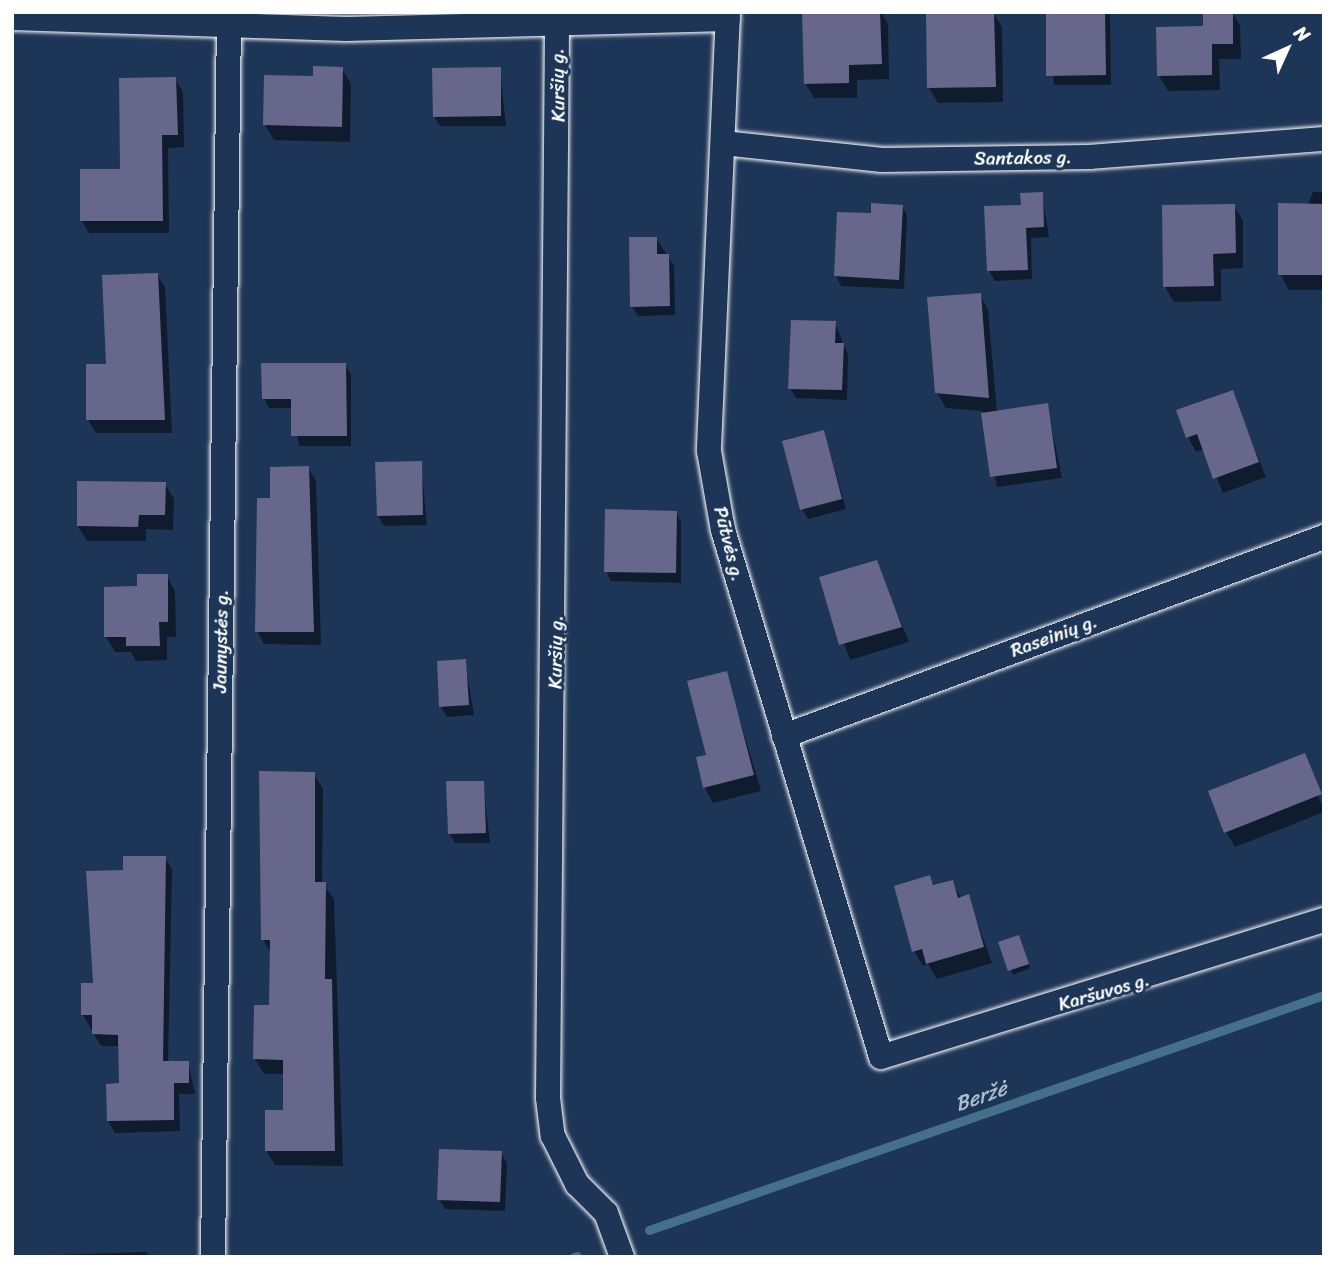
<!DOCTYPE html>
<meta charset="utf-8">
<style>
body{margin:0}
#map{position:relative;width:1336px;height:1269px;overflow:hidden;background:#1d3557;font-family:Sriracha,sans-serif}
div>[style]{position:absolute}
.shadow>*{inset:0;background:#0007}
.stream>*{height:9px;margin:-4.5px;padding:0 4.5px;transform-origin:4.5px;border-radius:4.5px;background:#45708c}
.building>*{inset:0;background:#66678a}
.roads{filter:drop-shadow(0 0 2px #fff) drop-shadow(0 0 2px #fff)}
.minor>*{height:24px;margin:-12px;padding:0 12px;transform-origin:12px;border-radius:12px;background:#1d3557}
span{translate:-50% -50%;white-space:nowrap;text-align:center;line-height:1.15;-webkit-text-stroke:6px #1d3557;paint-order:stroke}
.street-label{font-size:19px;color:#fff}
.water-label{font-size:21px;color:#abbfcb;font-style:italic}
.frame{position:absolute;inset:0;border:14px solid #fff;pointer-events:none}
.north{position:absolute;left:1252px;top:14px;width:70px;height:70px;-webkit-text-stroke:5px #1d3557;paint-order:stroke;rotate:45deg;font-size:19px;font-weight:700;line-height:28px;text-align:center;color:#fff}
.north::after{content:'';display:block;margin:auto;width:24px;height:32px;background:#fff;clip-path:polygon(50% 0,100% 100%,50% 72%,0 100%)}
</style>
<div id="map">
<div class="shadow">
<div style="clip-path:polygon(804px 12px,881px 12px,888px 24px,889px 79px,857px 80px,857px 98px,814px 98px,805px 83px)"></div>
<div style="clip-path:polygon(993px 12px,1002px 27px,1003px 102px,938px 103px,929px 88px)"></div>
<div style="clip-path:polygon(1047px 12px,1110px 12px,1111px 85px,1054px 85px)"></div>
<div style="clip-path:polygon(1232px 12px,1240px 26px,1241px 59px,1219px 59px,1220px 90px,1168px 91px,1159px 76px,1158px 29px,1205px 28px)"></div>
<div style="clip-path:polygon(342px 69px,351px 84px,350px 142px,274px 140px,265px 125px,315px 77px)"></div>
<div style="clip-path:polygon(500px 69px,506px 126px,440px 126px,434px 116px)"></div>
<div style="clip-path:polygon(175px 79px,183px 92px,184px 147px,168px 148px,169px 233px,89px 233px,82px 221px,122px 171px)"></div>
<div style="clip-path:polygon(1313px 192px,1324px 192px,1324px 290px,1289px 290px,1280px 274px)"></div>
<div style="clip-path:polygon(1042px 194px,1049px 237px,1031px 238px,1032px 279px,995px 281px,989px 271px,1023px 207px)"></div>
<div style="clip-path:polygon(902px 206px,907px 216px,904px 289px,841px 286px,836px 276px,872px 215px)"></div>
<div style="clip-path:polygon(1234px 206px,1243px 221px,1243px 268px,1221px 269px,1221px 301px,1174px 302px,1165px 287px)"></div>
<div style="clip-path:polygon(656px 238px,674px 266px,675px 315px,638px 316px,632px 306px)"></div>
<div style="clip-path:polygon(157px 275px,165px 287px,172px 433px,96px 433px,88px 420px,88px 365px,107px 365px)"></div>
<div style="clip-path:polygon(980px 295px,988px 310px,997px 412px,1047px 405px,1062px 478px,997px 487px,982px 411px,946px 408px,937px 393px)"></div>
<div style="clip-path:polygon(835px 323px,848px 355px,847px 400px,796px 398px,790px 388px)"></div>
<div style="clip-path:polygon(345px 365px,351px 374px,351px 446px,299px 446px,293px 408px,269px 408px,264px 398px)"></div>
<div style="clip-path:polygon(1232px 392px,1266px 477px,1223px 493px,1205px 449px,1196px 452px,1188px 437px)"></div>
<div style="clip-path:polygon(824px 432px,846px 509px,808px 519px,802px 509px)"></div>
<div style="clip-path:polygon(421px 463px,427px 525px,384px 526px,378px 516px)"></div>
<div style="clip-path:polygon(308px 468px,316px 481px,321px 645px,264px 644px,257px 631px,272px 500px)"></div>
<div style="clip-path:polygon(165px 484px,174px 499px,173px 530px,146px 529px,146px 541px,87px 541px,78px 526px)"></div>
<div style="clip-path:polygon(676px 512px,681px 522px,681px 583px,611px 581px,606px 571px)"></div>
<div style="clip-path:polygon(876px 562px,909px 642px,850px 660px,821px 578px)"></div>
<div style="clip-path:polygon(167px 576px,175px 591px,176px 637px,167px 637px,167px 660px,136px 661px,131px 652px,115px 652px,106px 637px,139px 588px)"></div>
<div style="clip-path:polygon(465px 661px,474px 715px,447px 717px,441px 707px)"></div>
<div style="clip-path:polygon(726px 673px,761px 791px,713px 803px,705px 788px)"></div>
<div style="clip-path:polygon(1304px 755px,1324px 812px,1235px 847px,1226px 832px)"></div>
<div style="clip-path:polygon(314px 774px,323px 789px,322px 883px,334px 899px,343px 1166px,275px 1165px,266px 1150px,284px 1111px,285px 1074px,264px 1074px,255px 1059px,271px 1007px,271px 954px,263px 939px)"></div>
<div style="clip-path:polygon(483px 782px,490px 843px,455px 843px,449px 833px)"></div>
<div style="clip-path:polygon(165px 858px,172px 869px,168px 1063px,188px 1062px,195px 1094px,179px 1094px,180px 1131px,115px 1133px,108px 1121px,121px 1085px,120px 1046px,101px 1046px,83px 1015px,124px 872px)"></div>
<div style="clip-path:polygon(930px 877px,935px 887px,952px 882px,961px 898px,968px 896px,992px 963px,937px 979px,928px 964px,923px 966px,914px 951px)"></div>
<div style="clip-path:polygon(1020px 942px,1030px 968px,1013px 975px,1000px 943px)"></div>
<div style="clip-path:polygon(501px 1153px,507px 1163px,505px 1211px,445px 1209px,439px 1199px)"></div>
<div style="clip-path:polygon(146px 1252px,149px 1257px,57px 1257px,57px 1255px)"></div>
</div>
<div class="stream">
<div style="left:649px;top:1230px;width:715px;rotate:-19.2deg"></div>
<div style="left:574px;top:1257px;width:3px;rotate:-18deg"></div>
</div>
<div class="building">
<div style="clip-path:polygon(802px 12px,880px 12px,882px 64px,849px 65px,849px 83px,804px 84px)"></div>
<div style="clip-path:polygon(926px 12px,994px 12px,996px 87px,927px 88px)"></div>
<div style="clip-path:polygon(1046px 12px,1105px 12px,1106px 75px,1046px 76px)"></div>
<div style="clip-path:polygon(1203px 12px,1233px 12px,1233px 44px,1212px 44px,1212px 75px,1157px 76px,1156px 27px,1203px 26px)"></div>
<div style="clip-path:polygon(313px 66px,343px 67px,342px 127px,263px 125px,264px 75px,313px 76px)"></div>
<div style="clip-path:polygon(501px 67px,501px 116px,433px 117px,432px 68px)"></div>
<div style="clip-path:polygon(176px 77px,178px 135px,162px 135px,163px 221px,80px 221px,80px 169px,120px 169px,119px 78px)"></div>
<div style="clip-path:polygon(1043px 192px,1044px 227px,1026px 228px,1028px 270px,987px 271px,984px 206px,1021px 205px,1020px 193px)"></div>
<div style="clip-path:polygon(871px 203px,903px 205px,899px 280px,834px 276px,837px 212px,871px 213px)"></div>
<div style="clip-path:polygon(1278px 203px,1324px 204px,1324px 275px,1278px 275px)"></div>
<div style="clip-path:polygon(1235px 204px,1236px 253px,1213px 254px,1214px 286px,1163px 287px,1162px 205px)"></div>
<div style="clip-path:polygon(629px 237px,657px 237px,657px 254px,669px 254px,670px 306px,630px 307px)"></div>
<div style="clip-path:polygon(158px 273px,165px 420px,86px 420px,86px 364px,106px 364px,102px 275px)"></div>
<div style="clip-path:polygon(981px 293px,989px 398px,935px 393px,927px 297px)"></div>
<div style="clip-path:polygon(791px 320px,836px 321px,835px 343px,844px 343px,842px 390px,788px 389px)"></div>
<div style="clip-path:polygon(261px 363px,346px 363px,347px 436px,291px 436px,291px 399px,262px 399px)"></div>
<div style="clip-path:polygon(1233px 390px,1259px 462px,1213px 479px,1197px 434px,1186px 438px,1176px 410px)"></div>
<div style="clip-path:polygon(1048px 403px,1057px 468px,990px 477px,981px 413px)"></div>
<div style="clip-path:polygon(824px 430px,842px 499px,800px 510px,782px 441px)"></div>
<div style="clip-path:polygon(422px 461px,423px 515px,377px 516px,375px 462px)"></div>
<div style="clip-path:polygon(309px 466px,314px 632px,255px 632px,257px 498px,270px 498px,270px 467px)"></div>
<div style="clip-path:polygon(77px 481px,166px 482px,165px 515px,139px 515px,138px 527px,77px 526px)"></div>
<div style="clip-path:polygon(605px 509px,677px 511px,676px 573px,604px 572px)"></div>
<div style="clip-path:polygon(877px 560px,902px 627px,839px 645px,819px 577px)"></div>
<div style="clip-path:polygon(137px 574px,168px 574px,168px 622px,159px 622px,160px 646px,126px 646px,126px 637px,104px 637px,104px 587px,137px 586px)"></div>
<div style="clip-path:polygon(466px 659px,469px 705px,439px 707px,437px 661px)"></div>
<div style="clip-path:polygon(727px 671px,754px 775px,703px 788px,696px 757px,706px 755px,687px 681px)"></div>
<div style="clip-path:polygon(1305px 753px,1322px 794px,1224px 833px,1208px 791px)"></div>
<div style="clip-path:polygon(259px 771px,315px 772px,315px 882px,326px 882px,325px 979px,332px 979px,335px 1151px,265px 1151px,265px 1110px,283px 1110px,283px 1060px,253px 1059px,254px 1005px,269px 1005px,270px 940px,261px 940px)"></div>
<div style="clip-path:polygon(446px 781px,484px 781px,486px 833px,448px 834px)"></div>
<div style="clip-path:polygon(123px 856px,166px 856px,163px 1061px,189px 1061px,189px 1083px,174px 1083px,174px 1120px,107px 1121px,106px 1084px,119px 1083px,118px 1035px,92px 1034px,92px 1015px,81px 1015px,81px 983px,93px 983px,86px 871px,123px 870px)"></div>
<div style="clip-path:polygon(930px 875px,933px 885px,953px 880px,958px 898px,969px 894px,984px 947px,926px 964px,922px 949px,912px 952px,894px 886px)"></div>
<div style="clip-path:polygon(1019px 935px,1029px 964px,1008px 971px,998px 942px)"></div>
<div style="clip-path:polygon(439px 1149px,502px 1151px,500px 1202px,437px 1200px)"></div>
</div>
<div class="roads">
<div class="minor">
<div style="left:728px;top:12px;width:439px;rotate:92.5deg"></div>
<div style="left:709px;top:451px;width:80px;rotate:80deg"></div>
<div style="left:723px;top:530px;width:550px;rotate:73.31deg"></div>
<div style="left:881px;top:1057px;width:464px;rotate:-17.2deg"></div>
<div style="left:12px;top:18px;width:334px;rotate:1.9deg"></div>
<div style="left:346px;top:29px;width:382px;rotate:-1.5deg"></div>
<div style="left:557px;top:27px;width:1071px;rotate:90.48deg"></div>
<div style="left:548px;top:1098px;width:38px;rotate:83deg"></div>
<div style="left:553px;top:1136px;width:54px;rotate:63.4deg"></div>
<div style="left:577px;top:1184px;width:41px;rotate:45deg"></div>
<div style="left:606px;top:1213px;width:47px;rotate:70deg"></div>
<div style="left:723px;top:143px;width:160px;rotate:6.1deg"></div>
<div style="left:882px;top:160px;width:207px;rotate:-0.8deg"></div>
<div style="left:1089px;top:157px;width:236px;rotate:-4.4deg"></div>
<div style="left:784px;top:736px;width:576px;rotate:-20.23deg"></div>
<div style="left:213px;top:1257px;width:1233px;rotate:-89.26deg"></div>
</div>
</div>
<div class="street-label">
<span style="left:558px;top:85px;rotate:-91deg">Kuršių g.</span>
<span style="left:1023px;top:158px;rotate:-1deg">Santakos g.</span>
<span style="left:729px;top:544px;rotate:76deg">Pūtvės g.</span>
<span style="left:1054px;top:636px;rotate:-20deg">Raseinių g.</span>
<span style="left:221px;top:641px;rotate:-89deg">Jaunystės g.</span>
<span style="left:556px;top:652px;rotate:-89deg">Kuršių g.</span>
<span style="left:1104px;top:992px;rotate:-16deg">Karšuvos g.</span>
</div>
<div class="water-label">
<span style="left:981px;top:1096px;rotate:-19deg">Beržė</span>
</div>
<div class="frame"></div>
<div class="north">N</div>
</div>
